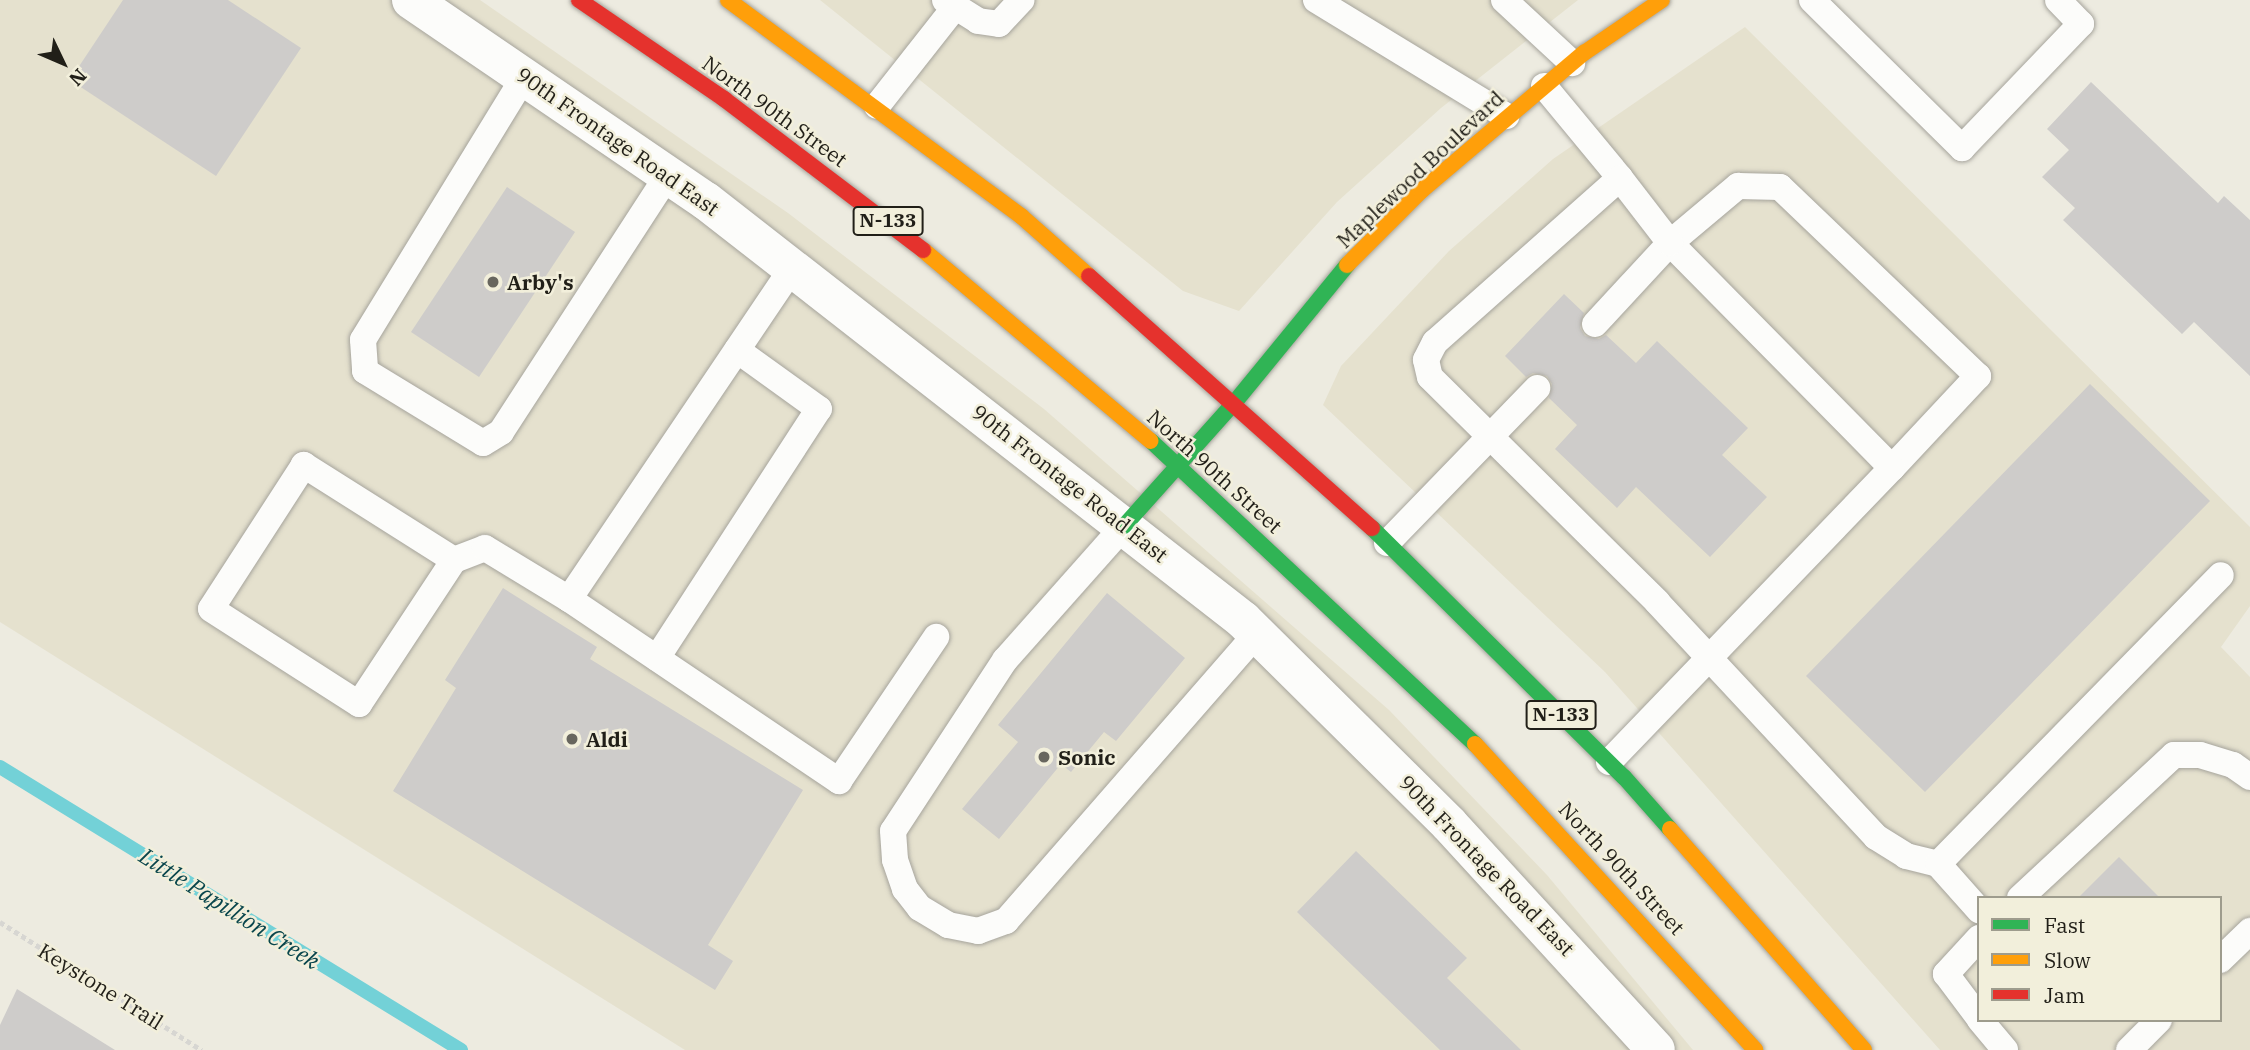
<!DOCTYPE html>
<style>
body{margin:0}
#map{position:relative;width:2250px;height:1050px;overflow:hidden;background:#edebe0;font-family:"IBM Plex Serif",serif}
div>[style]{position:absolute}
.built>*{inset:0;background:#e5e1ce}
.stream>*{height:14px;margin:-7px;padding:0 7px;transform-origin:7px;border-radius:7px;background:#73d1d7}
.building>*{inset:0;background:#ceccca}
.path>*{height:4.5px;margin-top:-2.25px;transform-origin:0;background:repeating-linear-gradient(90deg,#d7d6d2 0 5px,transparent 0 8.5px)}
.roads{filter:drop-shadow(0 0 2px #a6a49c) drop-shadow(0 0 2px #a6a49c)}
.lane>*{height:26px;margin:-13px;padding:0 13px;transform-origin:13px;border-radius:13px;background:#fcfcfa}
.street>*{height:38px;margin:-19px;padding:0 19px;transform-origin:19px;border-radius:19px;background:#fcfcfa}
.fast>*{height:16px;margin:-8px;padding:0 8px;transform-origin:8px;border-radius:8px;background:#30b455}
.slow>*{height:16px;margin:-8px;padding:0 8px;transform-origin:8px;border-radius:8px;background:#ff9f0a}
.jam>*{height:16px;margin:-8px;padding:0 8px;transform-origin:8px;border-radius:8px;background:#e5322d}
.dots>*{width:19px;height:19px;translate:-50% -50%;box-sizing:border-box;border:4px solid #f2efdb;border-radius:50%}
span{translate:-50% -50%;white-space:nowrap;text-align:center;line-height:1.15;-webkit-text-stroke:5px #f2efdb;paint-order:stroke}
.shield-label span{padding:2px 5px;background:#f2efdb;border:2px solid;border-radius:5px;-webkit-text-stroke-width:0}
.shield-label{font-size:19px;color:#211f18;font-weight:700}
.street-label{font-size:21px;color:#211f18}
.poi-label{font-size:21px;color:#211f18;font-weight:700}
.left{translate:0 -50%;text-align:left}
.water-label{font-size:23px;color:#09464c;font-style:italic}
.legend{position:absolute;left:1977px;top:896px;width:245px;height:126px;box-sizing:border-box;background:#f2efdb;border:2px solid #9e9c8d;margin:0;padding:9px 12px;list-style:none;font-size:21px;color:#211f18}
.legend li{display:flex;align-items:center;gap:14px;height:35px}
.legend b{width:35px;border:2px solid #9e9c8d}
.north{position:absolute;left:28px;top:28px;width:70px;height:70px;-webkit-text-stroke:5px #f2efdb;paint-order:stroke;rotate:134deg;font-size:19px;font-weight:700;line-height:28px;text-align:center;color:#211f18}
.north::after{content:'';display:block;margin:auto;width:24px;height:32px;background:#211f18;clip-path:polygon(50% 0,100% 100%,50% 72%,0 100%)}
</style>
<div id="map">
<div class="built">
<div style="clip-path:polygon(0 0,480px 0,788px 213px,1044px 409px,1389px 710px,1547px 875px,1693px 1050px,685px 1050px,0 622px)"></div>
<div style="clip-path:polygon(820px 0,1578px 0,1441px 108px,1337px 202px,1239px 311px,1183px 291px)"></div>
<div style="clip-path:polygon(evenodd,1745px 27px,2250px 527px,2250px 606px,2221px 647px,2250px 677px,2250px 1050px,1940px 1050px,1605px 672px,1323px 405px,1341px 366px,1449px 251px,1553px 159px,1745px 27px,1979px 898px,2220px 898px,2220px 1020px,1979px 1020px,1979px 898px)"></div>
</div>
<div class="stream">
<div style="left:0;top:767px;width:541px;rotate:31.55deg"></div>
</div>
<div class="building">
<div style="clip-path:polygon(123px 0,228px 0,301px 48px,216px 176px,70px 80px)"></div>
<div style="clip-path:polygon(2091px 82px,2218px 203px,2224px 196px,2250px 220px,2250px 376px,2194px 322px,2182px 334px,2063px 220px,2075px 208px,2042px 177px,2069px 150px,2047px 129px)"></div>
<div style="clip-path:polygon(507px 187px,575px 232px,479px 377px,411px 332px)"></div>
<div style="clip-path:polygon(1564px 294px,1584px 313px,1580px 328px,1585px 336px,1599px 339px,1606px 335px,1636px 363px,1657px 341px,1748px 428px,1722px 455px,1767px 497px,1710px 557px,1636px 487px,1617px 508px,1555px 449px,1577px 425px,1549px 398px,1552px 384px,1547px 376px,1533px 373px,1526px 377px,1505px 356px)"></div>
<div style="clip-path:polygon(2090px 384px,2210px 501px,1925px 792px,1806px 676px)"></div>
<div style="clip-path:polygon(503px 588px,597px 647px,590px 659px,803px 790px,708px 945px,733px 961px,715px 990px,393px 791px,456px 688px,445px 680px)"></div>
<div style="clip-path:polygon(1107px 593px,1185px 658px,1116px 741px,1104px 732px,1071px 772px,1061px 764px,999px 839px,962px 809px,1018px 742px,998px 725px)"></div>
<div style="clip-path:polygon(1356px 851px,1467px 958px,1447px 978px,1521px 1050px,1440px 1050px,1297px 912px)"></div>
<div style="clip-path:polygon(2119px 857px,2160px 898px,2078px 898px)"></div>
<div style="clip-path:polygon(17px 989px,115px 1050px,0 1050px,0 1025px)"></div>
</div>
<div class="path">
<div style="left:0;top:922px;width:239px;rotate:32.4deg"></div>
</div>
<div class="roads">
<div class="lane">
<div style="left:945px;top:0;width:39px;rotate:32deg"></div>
<div style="left:978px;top:21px;width:21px;rotate:8deg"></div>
<div style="left:999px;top:24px;width:33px;rotate:-47deg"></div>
<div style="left:1316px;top:0;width:223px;rotate:31.4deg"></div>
<div style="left:1504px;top:0;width:93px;rotate:42.8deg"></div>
<div style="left:1812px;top:0;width:211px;rotate:44.6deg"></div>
<div style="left:1962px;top:148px;width:172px;rotate:-46.2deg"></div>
<div style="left:2081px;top:24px;width:33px;rotate:-134deg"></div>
<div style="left:524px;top:77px;width:308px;rotate:121.5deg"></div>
<div style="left:363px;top:340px;width:31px;rotate:86deg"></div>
<div style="left:365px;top:371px;width:138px;rotate:31.4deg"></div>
<div style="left:483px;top:443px;width:21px;rotate:-31deg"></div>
<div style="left:501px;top:432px;width:306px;rotate:-57deg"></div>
<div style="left:1544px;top:86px;width:119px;rotate:50.4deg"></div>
<div style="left:1620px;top:178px;width:247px;rotate:138.4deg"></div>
<div style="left:1435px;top:342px;width:20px;rotate:117deg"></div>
<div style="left:1426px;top:360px;width:17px;rotate:77deg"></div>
<div style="left:1430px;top:377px;width:320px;rotate:44.7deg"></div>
<div style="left:1657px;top:602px;width:321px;rotate:47deg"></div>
<div style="left:1876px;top:837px;width:36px;rotate:32deg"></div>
<div style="left:1906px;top:856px;width:33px;rotate:14deg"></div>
<div style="left:1938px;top:864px;width:62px;rotate:48.3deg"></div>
<div style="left:877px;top:106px;width:126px;rotate:-51.8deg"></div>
<div style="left:1595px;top:324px;width:110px;rotate:-47.2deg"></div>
<div style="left:1670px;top:243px;width:89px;rotate:-40deg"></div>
<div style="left:1738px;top:186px;width:42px;rotate:1.4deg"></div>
<div style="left:1780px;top:187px;width:274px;rotate:43.7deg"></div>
<div style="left:1978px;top:376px;width:126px;rotate:133.1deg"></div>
<div style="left:1124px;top:526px;width:179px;rotate:131.6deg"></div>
<div style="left:1005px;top:660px;width:204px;rotate:123.2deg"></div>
<div style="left:893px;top:831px;width:29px;rotate:86deg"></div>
<div style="left:895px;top:860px;width:31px;rotate:71deg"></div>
<div style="left:905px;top:889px;width:24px;rotate:52deg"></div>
<div style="left:920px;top:908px;width:33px;rotate:31deg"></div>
<div style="left:948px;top:925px;width:31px;rotate:11deg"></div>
<div style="left:978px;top:931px;width:30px;rotate:-20deg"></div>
<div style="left:1006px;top:921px;width:382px;rotate:-48.9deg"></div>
<div style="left:1387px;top:543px;width:216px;rotate:-45.9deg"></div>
<div style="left:454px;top:560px;width:178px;rotate:-147.7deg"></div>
<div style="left:304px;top:465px;width:171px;rotate:122.9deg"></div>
<div style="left:211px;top:609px;width:176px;rotate:32.7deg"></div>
<div style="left:359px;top:704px;width:173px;rotate:-56.6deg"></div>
<div style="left:454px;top:560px;width:33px;rotate:-21deg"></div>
<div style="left:485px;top:548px;width:98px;rotate:31.3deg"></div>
<div style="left:569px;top:599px;width:326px;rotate:34deg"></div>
<div style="left:839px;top:781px;width:174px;rotate:-56deg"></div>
<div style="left:569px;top:599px;width:400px;rotate:-56deg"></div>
<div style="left:657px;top:658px;width:297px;rotate:-57deg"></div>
<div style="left:819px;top:409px;width:101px;rotate:-144.3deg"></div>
<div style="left:1609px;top:762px;width:408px;rotate:-46.1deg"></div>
<div style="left:1892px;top:468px;width:316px;rotate:-134.6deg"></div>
<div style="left:1670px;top:243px;width:82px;rotate:-127.6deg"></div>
<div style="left:1938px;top:864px;width:404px;rotate:-45.6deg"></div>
<div style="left:2020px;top:898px;width:210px;rotate:-42.9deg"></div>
<div style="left:2174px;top:755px;width:26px"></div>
<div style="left:2200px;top:755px;width:34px;rotate:17deg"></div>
<div style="left:2233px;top:765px;width:21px;rotate:35deg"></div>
<div style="left:1979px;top:938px;width:49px;rotate:132.5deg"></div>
<div style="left:1946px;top:974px;width:55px;rotate:53.1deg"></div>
<div style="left:2220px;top:960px;width:42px;rotate:-44deg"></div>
<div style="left:1980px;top:1020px;width:39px;rotate:50deg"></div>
<div style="left:2129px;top:1050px;width:42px;rotate:-45deg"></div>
</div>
<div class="street">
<div style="left:411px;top:0;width:357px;rotate:34.3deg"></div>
<div style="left:706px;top:201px;width:681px;rotate:37.96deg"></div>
<div style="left:1243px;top:620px;width:290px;rotate:44.7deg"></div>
<div style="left:1449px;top:824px;width:306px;rotate:47.5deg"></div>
</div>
<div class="fast">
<div style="left:1151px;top:441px;width:444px;rotate:43.1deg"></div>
<div style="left:1124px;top:526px;width:166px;rotate:-48.2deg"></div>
<div style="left:1235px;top:402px;width:177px;rotate:-50.7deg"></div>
<div style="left:1372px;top:528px;width:354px;rotate:44.7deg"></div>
<div style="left:1624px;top:777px;width:69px;rotate:48.5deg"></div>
</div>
<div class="slow">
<div style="left:728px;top:0;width:364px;rotate:36.4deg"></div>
<div style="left:1021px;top:216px;width:91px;rotate:41.4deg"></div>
<div style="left:923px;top:250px;width:297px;rotate:40deg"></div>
<div style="left:1347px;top:265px;width:105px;rotate:-45deg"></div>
<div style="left:1421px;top:191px;width:214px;rotate:-40.3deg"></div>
<div style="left:1584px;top:53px;width:94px;rotate:-34.2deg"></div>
<div style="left:1475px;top:744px;width:415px;rotate:47.5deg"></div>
<div style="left:1670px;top:829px;width:294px;rotate:48.7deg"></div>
</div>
<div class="jam">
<div style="left:579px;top:0;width:176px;rotate:34.3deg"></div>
<div style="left:724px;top:99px;width:250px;rotate:37.2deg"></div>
<div style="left:1089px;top:276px;width:379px;rotate:41.7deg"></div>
</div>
</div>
<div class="dots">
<div style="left:493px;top:282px;background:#68665e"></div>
<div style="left:572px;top:739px;background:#68665e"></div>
<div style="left:1044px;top:757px;background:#68665e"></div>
</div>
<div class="shield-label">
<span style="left:888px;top:221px">N-133</span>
<span style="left:1561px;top:715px">N-133</span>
</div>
<div class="street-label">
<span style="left:775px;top:111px;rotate:36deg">North 90th Street</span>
<span style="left:618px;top:141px;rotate:35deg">90th Frontage Road East</span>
<span style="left:1420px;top:169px;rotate:-43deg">Maplewood Boulevard</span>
<span style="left:1215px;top:471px;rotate:42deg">North 90th Street</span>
<span style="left:1070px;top:483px;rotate:38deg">90th Frontage Road East</span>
<span style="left:1487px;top:865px;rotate:46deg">90th Frontage Road East</span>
<span style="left:1622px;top:868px;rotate:47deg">North 90th Street</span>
<span style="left:101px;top:986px;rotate:32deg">Keystone Trail</span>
</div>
<div class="poi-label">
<span class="left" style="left:507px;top:282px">Arby's</span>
<span class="left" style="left:586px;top:739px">Aldi</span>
<span class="left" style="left:1058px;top:757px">Sonic</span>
</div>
<div class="water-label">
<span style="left:230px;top:908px;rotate:32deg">Little Papillion Creek</span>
</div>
<ul class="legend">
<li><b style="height:9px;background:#30b455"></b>Fast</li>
<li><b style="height:9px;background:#ff9f0a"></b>Slow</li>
<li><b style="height:9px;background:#e5322d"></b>Jam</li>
</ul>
<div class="north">N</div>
</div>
